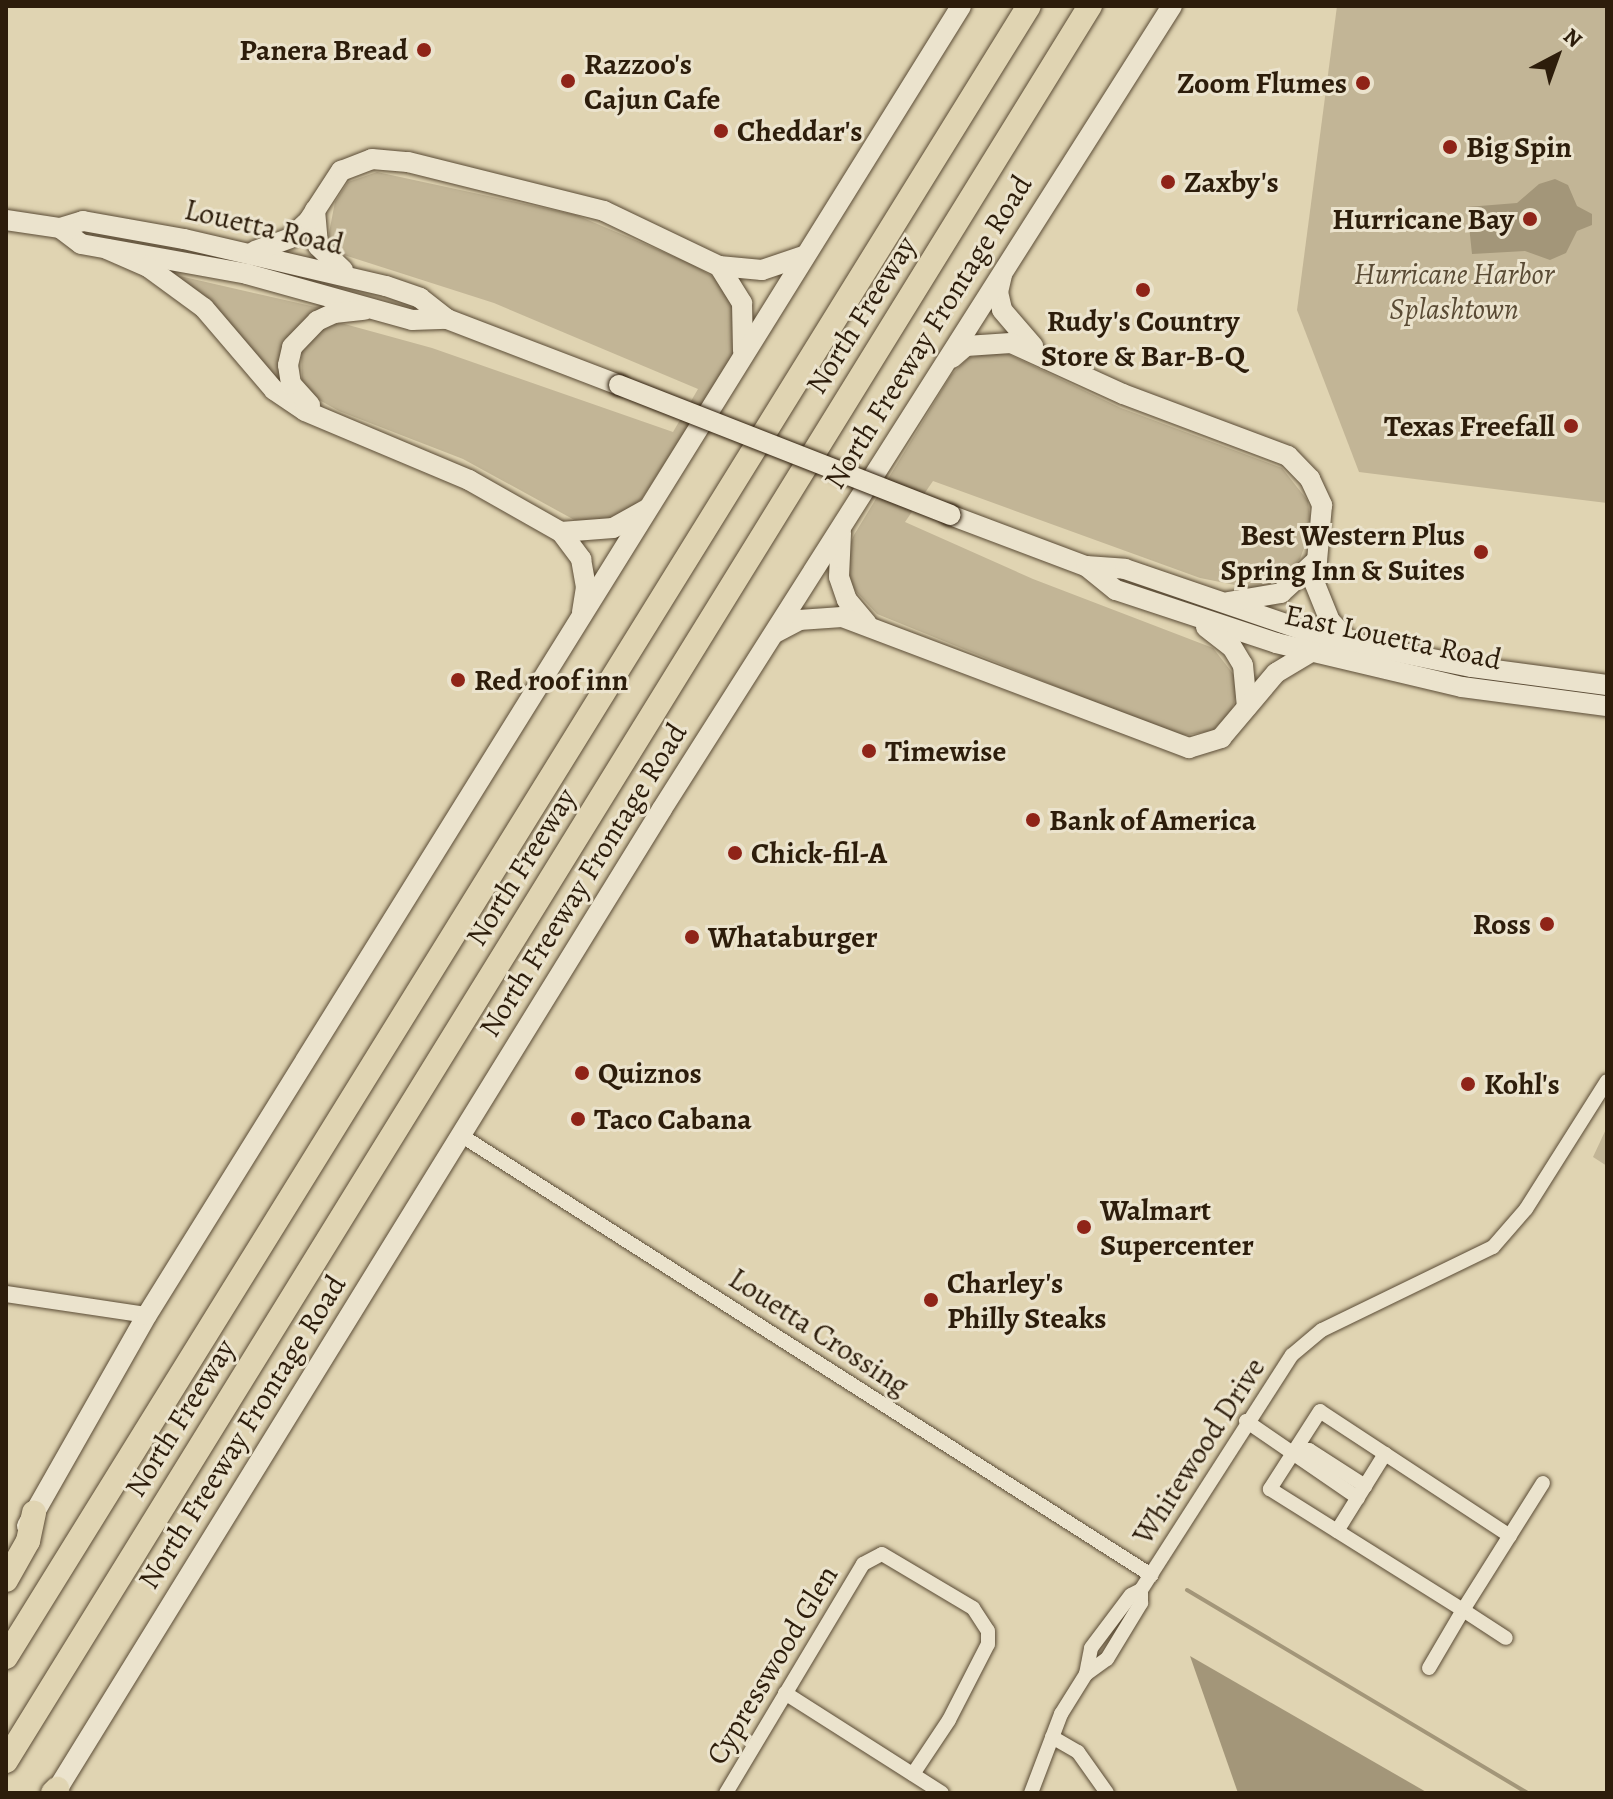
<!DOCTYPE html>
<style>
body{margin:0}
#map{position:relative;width:1613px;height:1799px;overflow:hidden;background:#e0d4b2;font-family:Alegreya,serif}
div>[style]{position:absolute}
.green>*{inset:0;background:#c2b596}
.water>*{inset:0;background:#a39679}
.stream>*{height:4px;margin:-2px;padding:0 2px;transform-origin:2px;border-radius:2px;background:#a39679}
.roads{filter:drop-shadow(0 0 2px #5a4b35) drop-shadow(0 0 2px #5a4b35)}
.minor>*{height:14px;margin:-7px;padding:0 7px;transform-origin:7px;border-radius:7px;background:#ebe3cd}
.tertiary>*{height:16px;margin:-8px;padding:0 8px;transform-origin:8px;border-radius:8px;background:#ebe3cd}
.secondary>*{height:20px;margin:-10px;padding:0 10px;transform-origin:10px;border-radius:10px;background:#ebe3cd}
.motorway>*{height:24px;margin:-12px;padding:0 12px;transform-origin:12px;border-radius:12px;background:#e0d4b2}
.bridges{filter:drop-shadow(0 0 2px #2d1d0b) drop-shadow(0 0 2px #2d1d0b)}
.secondary-bridge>*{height:20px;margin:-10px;padding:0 10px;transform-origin:10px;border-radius:10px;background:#ebe3cd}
.dots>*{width:22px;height:22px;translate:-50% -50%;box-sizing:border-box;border:4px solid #ebe3cd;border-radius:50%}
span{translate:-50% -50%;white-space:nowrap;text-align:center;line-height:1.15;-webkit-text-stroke:6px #ebe3cd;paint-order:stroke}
.poi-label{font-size:30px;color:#2d1d0b;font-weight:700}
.right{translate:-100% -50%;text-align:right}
.left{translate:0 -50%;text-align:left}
.street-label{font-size:30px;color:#2d1d0b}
.park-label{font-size:30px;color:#5a4b35;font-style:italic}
.frame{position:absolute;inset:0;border:8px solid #2d1d0b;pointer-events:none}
.north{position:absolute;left:1517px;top:16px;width:80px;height:80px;-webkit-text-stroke:6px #ebe3cd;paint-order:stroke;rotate:41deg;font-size:22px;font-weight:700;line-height:32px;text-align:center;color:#2d1d0b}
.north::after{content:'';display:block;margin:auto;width:28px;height:36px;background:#2d1d0b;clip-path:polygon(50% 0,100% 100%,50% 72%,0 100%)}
</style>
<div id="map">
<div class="green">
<div style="clip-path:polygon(1337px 6px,1607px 6px,1607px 503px,1359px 472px,1297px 310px)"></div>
<div style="clip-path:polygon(377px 172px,576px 215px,692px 264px,715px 278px,733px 297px,738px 343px,729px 362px,643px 497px,624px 516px,580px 523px,463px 459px,339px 411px,312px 396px,302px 381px,301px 350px,324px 326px,341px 323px,432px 348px,673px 432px,698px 389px,494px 303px,344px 255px,328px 238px,335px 202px,348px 182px)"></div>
<div style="clip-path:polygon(171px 274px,320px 308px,289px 337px,290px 393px)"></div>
<div style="clip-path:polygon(1000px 350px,1121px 408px,1282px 468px,1308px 501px,1311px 528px,1300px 559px,1278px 581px,1255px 589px,1200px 578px,933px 481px,905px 522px,1033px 579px,1213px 648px,1234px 675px,1236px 696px,1231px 712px,1212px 731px,1180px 736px,1161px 729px,877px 614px,850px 585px,845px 557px,854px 535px,951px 375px,968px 358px)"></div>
<div style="clip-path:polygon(1607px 1127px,1607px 1166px,1593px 1157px)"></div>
</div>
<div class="water">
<div style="clip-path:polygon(1555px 179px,1568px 185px,1577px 206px,1592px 214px,1592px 225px,1577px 231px,1566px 253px,1550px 260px,1525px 251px,1472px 254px,1467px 207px,1517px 203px,1539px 184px)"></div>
<div style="clip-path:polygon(1190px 1656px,1428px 1793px,1238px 1793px)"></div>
</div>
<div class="stream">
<div style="left:1187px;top:1590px;width:397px;rotate:30.8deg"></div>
</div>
<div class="roads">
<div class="minor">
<div style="left:459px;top:1134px;width:821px;rotate:32.51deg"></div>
<div style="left:1246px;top:1421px;width:136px;rotate:34.5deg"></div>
<div style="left:1293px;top:1451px;width:16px;rotate:-4deg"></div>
<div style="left:1309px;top:1450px;width:67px;rotate:32.7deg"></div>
<div style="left:1337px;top:1531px;width:91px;rotate:-58.1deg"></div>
<div style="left:1510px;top:1536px;width:227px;rotate:-146.7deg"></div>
<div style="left:1320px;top:1411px;width:93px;rotate:122.7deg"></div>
<div style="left:1270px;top:1489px;width:228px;rotate:32.1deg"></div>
<div style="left:1463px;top:1610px;width:150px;rotate:-57.8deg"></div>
<div style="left:1429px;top:1668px;width:67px;rotate:-59.6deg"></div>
<div style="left:1463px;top:1610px;width:51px;rotate:33.1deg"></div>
<div style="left:1086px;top:1674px;width:26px;rotate:-36deg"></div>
<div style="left:1107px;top:1659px;width:66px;rotate:-58.7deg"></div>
<div style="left:1141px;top:1603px;width:13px;rotate:-90deg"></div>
<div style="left:1141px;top:1590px;width:279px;rotate:-57.3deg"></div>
<div style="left:1292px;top:1355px;width:39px;rotate:-40deg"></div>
<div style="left:1322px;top:1330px;width:190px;rotate:-25.9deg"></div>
<div style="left:1493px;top:1247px;width:50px;rotate:-49deg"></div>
<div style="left:1526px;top:1209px;width:151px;rotate:-57.7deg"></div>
<div style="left:785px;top:1693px;width:186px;rotate:32.5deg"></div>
<div style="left:1052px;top:1737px;width:30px;rotate:30deg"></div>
<div style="left:1078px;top:1752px;width:50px;rotate:54.7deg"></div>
<div style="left:726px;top:1793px;width:267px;rotate:-59.1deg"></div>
<div style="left:863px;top:1564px;width:21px;rotate:-28deg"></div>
<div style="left:882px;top:1554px;width:106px;rotate:30.7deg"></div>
<div style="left:973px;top:1608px;width:27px;rotate:57deg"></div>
<div style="left:988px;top:1631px;width:13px;rotate:90deg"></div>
<div style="left:988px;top:1644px;width:85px;rotate:117.2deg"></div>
<div style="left:949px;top:1720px;width:65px;rotate:123.7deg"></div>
<div style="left:1031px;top:1793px;width:85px;rotate:-69.2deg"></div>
<div style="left:1061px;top:1714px;width:47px;rotate:-58deg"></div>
<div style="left:1086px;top:1674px;width:26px;rotate:-79deg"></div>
<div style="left:1091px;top:1648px;width:66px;rotate:-53deg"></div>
<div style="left:1131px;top:1595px;width:11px;rotate:-27deg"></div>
</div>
<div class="tertiary">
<div style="left:6px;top:1294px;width:143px;rotate:8.5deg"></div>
</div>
<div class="secondary">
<div style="left:315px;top:210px;width:36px;rotate:85deg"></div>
<div style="left:318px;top:246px;width:35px;rotate:44deg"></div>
<div style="left:6px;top:220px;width:55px;rotate:8.4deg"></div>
<div style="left:60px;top:228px;width:24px;rotate:-17deg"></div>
<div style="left:83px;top:221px;width:103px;rotate:10.1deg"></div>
<div style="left:184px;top:239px;width:207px;rotate:13.1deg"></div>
<div style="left:386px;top:286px;width:36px;rotate:19deg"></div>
<div style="left:420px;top:298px;width:34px;rotate:38deg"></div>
<div style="left:447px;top:319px;width:184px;rotate:21deg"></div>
<div style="left:60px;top:228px;width:26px;rotate:37deg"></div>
<div style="left:81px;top:244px;width:169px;rotate:10.2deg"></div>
<div style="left:247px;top:274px;width:171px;rotate:15.6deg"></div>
<div style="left:412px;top:320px;width:35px;rotate:-2deg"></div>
<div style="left:107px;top:249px;width:45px;rotate:23.7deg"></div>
<div style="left:148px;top:267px;width:69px;rotate:36.2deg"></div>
<div style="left:204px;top:308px;width:108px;rotate:49.5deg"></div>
<div style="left:274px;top:390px;width:37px;rotate:34deg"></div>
<div style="left:305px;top:411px;width:178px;rotate:22.8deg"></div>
<div style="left:469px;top:480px;width:106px;rotate:29.5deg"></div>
<div style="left:561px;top:532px;width:34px;rotate:53deg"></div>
<div style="left:581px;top:559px;width:28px;rotate:80deg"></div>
<div style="left:586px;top:587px;width:26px;rotate:99deg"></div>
<div style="left:255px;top:251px;width:37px;rotate:-20deg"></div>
<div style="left:290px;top:238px;width:26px;rotate:-43deg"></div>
<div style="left:309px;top:220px;width:59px;rotate:-56.9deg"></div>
<div style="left:341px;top:171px;width:33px;rotate:-21deg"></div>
<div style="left:372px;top:159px;width:36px;rotate:5deg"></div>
<div style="left:408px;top:162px;width:202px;rotate:14deg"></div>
<div style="left:604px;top:211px;width:127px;rotate:25.6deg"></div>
<div style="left:719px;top:266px;width:43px;rotate:5.3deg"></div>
<div style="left:762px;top:270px;width:46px;rotate:-18.8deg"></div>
<div style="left:719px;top:266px;width:44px;rotate:58.1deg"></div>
<div style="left:742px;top:303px;width:48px;rotate:88.8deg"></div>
<div style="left:1002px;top:275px;width:17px;rotate:103deg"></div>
<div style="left:998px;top:292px;width:18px;rotate:77deg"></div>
<div style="left:1002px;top:310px;width:48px;rotate:49.3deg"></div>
<div style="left:952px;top:358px;width:18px;rotate:-41deg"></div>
<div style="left:966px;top:346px;width:45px;rotate:-3.8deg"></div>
<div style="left:1011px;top:343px;width:123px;rotate:24.5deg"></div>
<div style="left:1123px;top:394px;width:176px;rotate:20.6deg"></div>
<div style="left:1288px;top:456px;width:32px;rotate:46deg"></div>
<div style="left:1310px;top:479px;width:29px;rotate:65deg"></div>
<div style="left:1322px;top:505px;width:79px;rotate:95.1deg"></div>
<div style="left:1315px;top:584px;width:40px;rotate:68deg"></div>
<div style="left:1330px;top:621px;width:30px;rotate:46deg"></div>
<div style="left:310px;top:405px;width:28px;rotate:-132deg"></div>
<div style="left:291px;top:384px;width:19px;rotate:-99deg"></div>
<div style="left:288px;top:365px;width:18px;rotate:-77deg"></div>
<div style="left:292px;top:347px;width:36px;rotate:-46deg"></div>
<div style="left:317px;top:321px;width:19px;rotate:-25deg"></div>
<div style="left:334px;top:313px;width:30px;rotate:-6deg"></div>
<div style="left:950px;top:515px;width:145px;rotate:20.6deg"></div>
<div style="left:1086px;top:566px;width:39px;rotate:4deg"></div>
<div style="left:1125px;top:569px;width:210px;rotate:18.9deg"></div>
<div style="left:1324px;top:637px;width:151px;rotate:11.5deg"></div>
<div style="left:1472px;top:667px;width:136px;rotate:7.6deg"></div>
<div style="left:561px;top:532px;width:52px;rotate:-4.4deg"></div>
<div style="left:613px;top:528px;width:39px;rotate:-29deg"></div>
<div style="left:841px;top:533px;width:44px;rotate:92.6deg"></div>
<div style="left:839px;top:577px;width:24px;rotate:71deg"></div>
<div style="left:847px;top:600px;width:31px;rotate:50deg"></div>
<div style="left:1086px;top:566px;width:38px;rotate:39deg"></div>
<div style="left:1116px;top:590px;width:169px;rotate:18.3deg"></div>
<div style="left:1276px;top:643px;width:191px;rotate:13.3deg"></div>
<div style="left:1462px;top:687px;width:146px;rotate:7.5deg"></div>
<div style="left:1228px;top:602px;width:54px;rotate:-9.6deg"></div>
<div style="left:1281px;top:593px;width:49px;rotate:-42.5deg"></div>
<div style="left:1206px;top:627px;width:33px;rotate:38deg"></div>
<div style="left:1232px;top:647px;width:21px;rotate:59deg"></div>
<div style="left:1243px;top:665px;width:42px;rotate:84.6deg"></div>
<div style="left:775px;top:633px;width:27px;rotate:-28deg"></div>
<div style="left:799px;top:620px;width:43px;rotate:-4deg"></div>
<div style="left:842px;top:617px;width:371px;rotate:20.7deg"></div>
<div style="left:1189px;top:748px;width:34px;rotate:-17deg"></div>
<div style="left:1221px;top:738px;width:85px;rotate:-49.8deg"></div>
<div style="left:1276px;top:673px;width:41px;rotate:-31deg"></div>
<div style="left:27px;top:1526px;width:243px;rotate:-60.4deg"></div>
<div style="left:147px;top:1315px;width:1541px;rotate:-58.12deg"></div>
<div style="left:55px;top:1793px;width:1156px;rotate:-58.33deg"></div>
<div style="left:662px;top:809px;width:951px;rotate:-57.58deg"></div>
</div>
<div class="motorway">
<div style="left:6px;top:1580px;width:45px;rotate:-60.6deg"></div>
<div style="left:28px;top:1541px;width:29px;rotate:-78deg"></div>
<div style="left:6px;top:1657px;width:1942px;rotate:-58.22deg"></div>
<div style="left:6px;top:1761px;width:2063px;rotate:-58.3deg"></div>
<div style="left:53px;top:1793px;width:6px;rotate:-45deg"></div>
</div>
</div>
<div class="bridges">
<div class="secondary-bridge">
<div style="left:619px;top:385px;width:356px;rotate:21.4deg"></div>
</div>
</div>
<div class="dots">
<div style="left:424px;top:50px;background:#8f2418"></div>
<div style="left:568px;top:81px;background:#8f2418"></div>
<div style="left:1363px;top:83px;background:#8f2418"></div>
<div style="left:721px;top:131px;background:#8f2418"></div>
<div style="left:1450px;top:147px;background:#8f2418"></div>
<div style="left:1168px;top:182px;background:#8f2418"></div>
<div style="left:1530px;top:219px;background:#8f2418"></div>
<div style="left:1143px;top:290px;background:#8f2418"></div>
<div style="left:1571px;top:426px;background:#8f2418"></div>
<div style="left:1481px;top:552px;background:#8f2418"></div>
<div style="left:458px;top:680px;background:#8f2418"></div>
<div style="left:869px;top:751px;background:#8f2418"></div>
<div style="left:1033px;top:820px;background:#8f2418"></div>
<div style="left:735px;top:853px;background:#8f2418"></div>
<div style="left:1547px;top:924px;background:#8f2418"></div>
<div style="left:692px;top:937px;background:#8f2418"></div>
<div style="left:582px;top:1073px;background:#8f2418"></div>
<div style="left:1468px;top:1084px;background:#8f2418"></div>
<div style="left:578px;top:1119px;background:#8f2418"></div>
<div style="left:1084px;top:1227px;background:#8f2418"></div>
<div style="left:931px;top:1300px;background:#8f2418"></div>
</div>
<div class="poi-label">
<span class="right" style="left:408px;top:50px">Panera Bread</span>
<span class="left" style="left:584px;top:81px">Razzoo's<br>Cajun Cafe</span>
<span class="right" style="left:1347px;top:83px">Zoom Flumes</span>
<span class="left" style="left:737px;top:131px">Cheddar's</span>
<span class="left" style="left:1466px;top:147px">Big Spin</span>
<span class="left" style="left:1184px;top:182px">Zaxby's</span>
<span class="right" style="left:1514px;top:219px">Hurricane Bay</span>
<span style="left:1143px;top:338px">Rudy's Country<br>Store &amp; Bar-B-Q</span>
<span class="right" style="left:1555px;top:426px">Texas Freefall</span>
<span class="right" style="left:1465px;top:552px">Best Western Plus<br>Spring Inn &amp; Suites</span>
<span class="left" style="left:474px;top:680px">Red roof inn</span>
<span class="left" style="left:885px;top:751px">Timewise</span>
<span class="left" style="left:1049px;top:820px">Bank of America</span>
<span class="left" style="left:751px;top:853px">Chick-fil-A</span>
<span class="right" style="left:1531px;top:924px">Ross</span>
<span class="left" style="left:708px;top:937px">Whataburger</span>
<span class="left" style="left:598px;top:1073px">Quiznos</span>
<span class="left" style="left:1484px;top:1084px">Kohl's</span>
<span class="left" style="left:594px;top:1119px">Taco Cabana</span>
<span class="left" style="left:1100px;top:1227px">Walmart<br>Supercenter</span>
<span class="left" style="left:947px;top:1300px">Charley's<br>Philly Steaks</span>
</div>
<div class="street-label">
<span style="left:264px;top:227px;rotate:13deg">Louetta Road</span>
<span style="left:861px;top:315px;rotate:-58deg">North Freeway</span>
<span style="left:928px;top:332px;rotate:-58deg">North Freeway Frontage Road</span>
<span style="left:1393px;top:637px;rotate:12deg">East Louetta Road</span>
<span style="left:521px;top:867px;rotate:-58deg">North Freeway</span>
<span style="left:583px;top:880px;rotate:-58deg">North Freeway Frontage Road</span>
<span style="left:819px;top:1332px;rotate:33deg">Louetta Crossing</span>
<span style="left:180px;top:1418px;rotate:-58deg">North Freeway</span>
<span style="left:242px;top:1432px;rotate:-58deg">North Freeway Frontage Road</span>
<span style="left:1199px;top:1451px;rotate:-57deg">Whitewood Drive</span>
<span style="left:772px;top:1665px;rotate:-59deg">Cypresswood Glen</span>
</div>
<div class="park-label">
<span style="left:1454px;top:291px">Hurricane Harbor<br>Splashtown</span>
</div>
<div class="frame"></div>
<div class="north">N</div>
</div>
